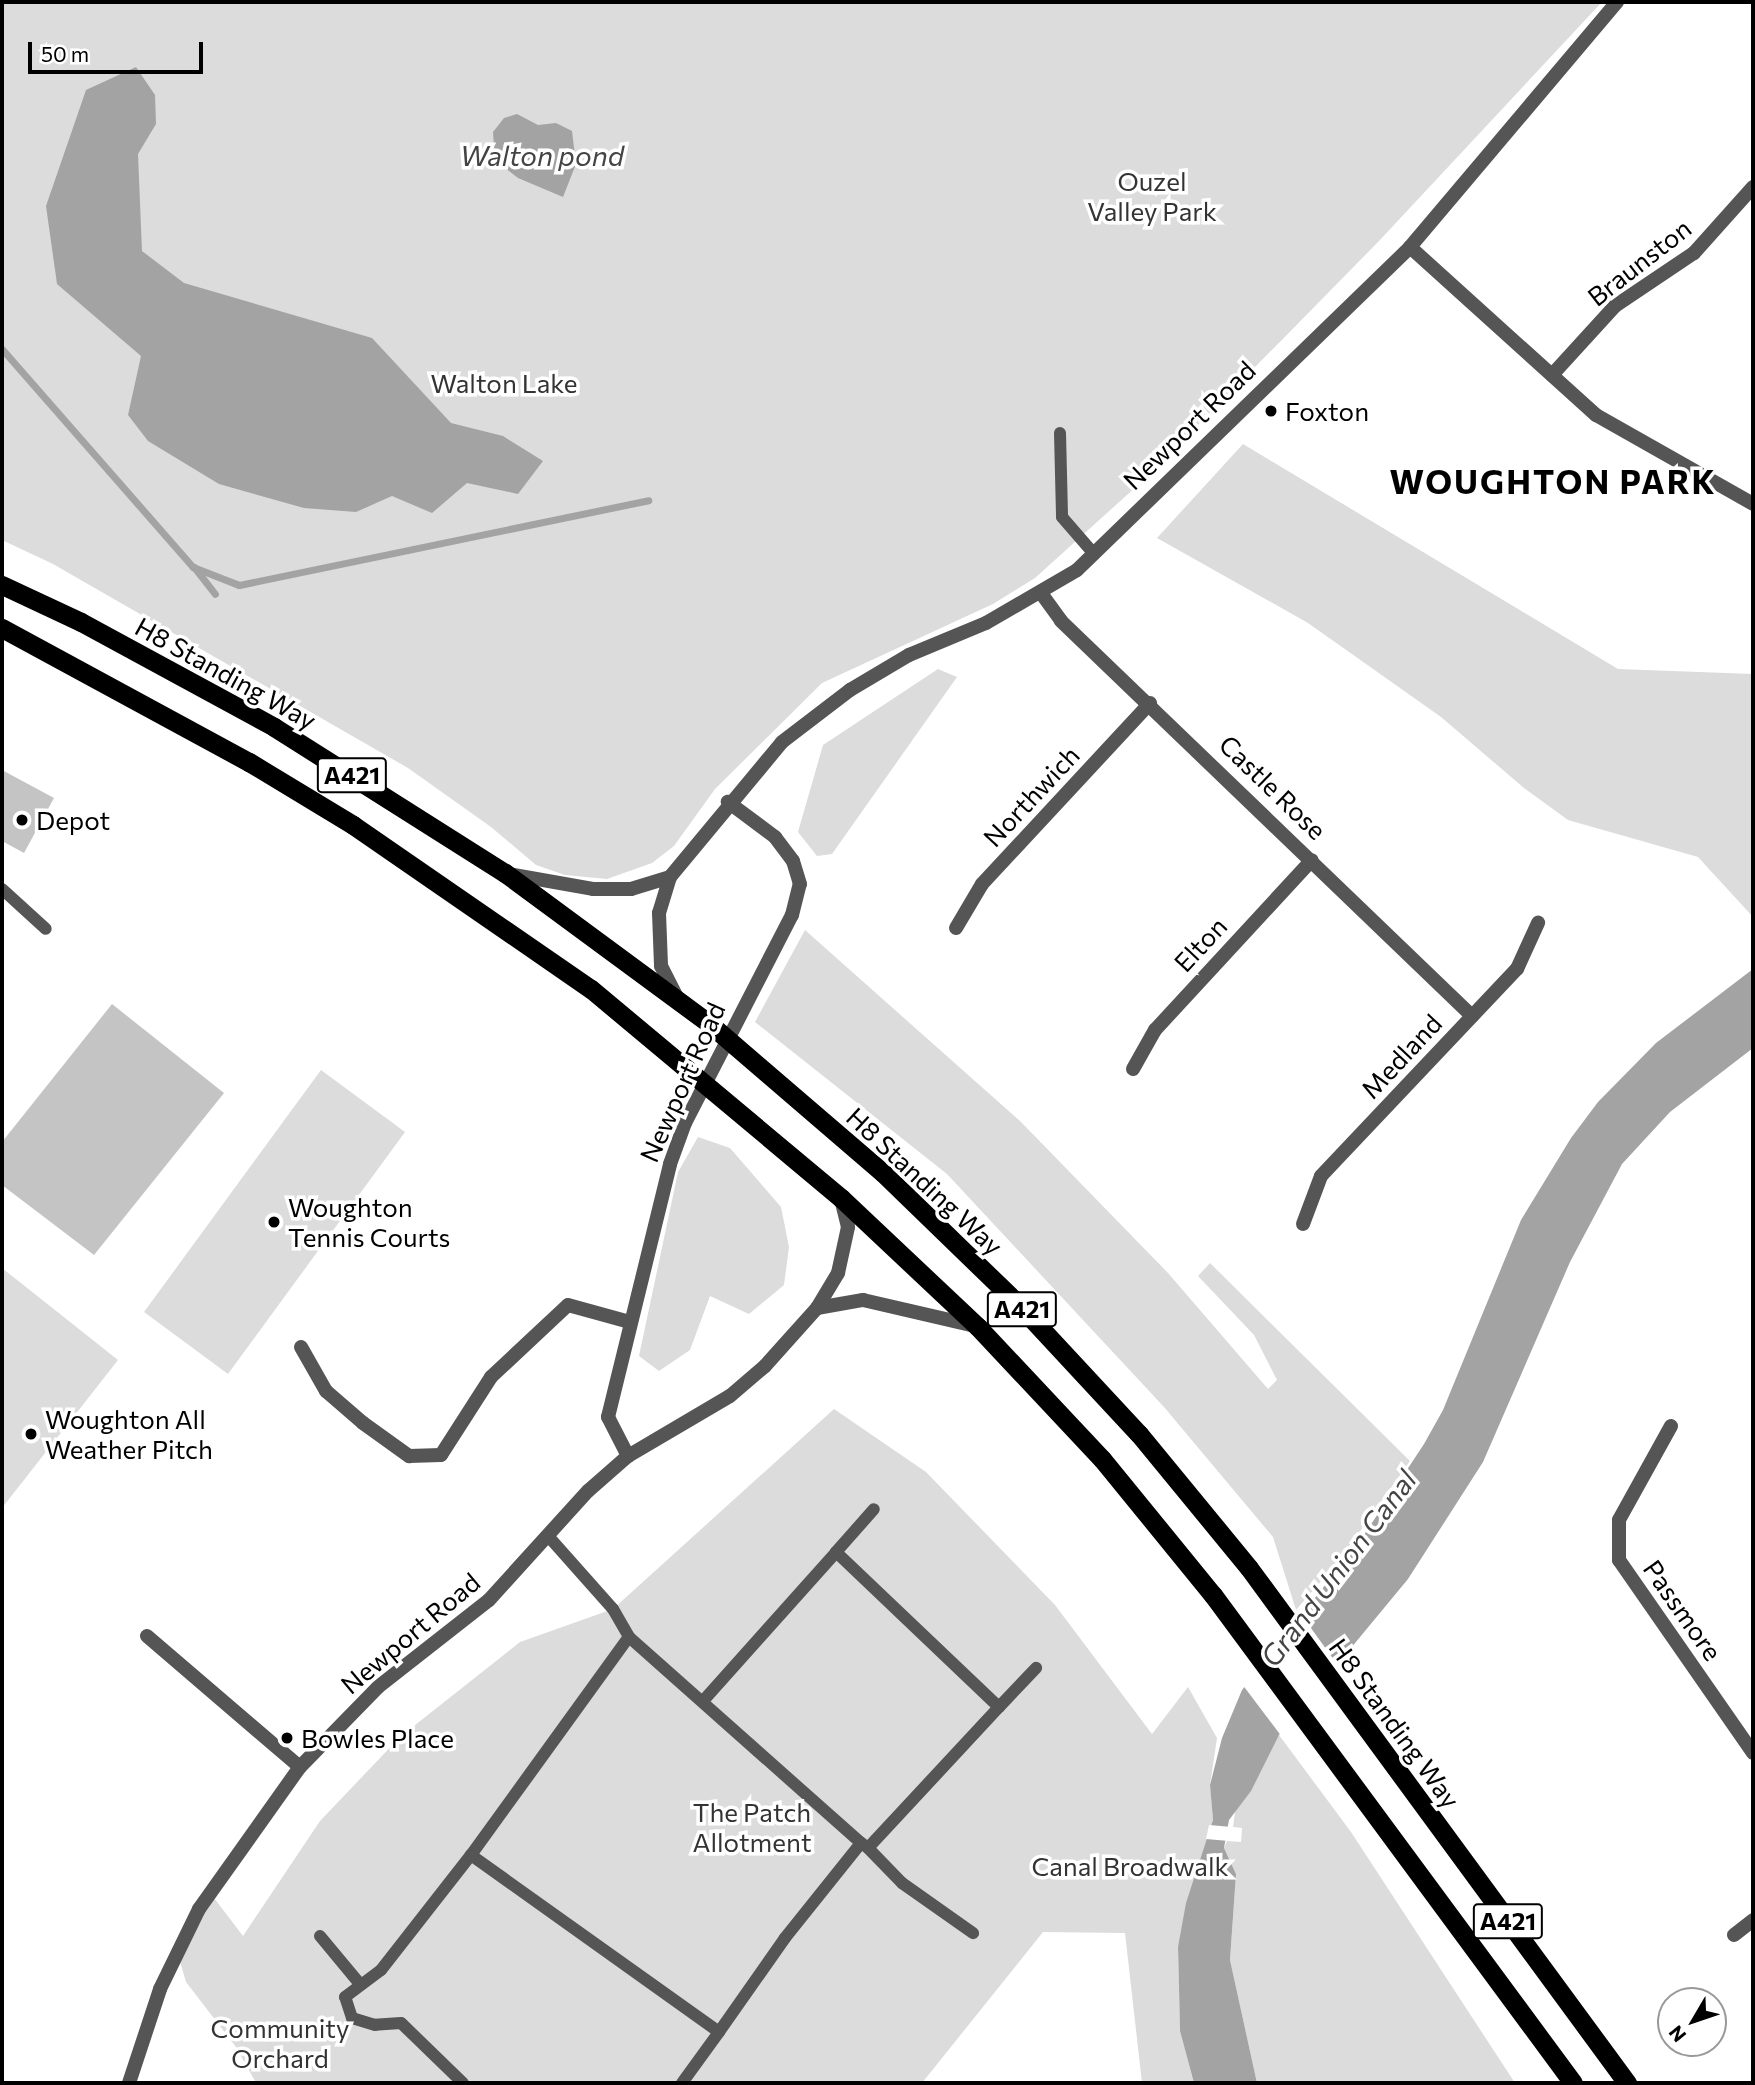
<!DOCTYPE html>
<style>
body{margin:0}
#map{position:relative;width:1755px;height:2085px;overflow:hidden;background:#fff;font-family:Commissioner,sans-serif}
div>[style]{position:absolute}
.green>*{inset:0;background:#dcdcdc}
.water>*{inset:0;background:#a3a3a3}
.pier>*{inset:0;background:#fff}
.stream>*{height:7px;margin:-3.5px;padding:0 3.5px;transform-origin:3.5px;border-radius:3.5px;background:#a3a3a3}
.building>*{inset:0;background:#c4c4c4}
.service>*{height:12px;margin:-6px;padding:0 6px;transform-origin:6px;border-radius:6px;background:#555}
.minor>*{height:14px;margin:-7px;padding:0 7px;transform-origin:7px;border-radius:7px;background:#555}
.tertiary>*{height:14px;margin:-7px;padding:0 7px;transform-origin:7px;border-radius:7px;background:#555}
.trunk>*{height:19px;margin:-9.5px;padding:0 9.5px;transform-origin:9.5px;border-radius:9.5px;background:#000}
.dots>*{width:19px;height:19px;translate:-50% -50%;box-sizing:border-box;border:4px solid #fff;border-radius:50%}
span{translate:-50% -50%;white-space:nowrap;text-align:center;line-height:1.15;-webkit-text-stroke:7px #fff;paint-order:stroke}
.shield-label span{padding:2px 5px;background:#fff;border:2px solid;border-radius:5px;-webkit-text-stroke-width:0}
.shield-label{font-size:24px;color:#000;font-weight:700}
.park-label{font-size:26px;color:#333}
.street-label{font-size:26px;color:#000}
.poi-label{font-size:26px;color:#000}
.left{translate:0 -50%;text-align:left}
.water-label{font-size:28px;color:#444;font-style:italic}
.district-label{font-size:33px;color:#000;font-weight:700;letter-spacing:2px}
.frame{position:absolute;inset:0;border:4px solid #000;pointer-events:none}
.north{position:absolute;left:1657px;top:1987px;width:70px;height:70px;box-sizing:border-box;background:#fff;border:2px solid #999;border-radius:50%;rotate:231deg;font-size:19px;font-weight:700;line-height:28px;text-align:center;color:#000}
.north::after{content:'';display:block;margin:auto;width:24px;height:32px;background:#000;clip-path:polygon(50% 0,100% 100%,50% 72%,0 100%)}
.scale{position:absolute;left:28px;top:42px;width:175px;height:32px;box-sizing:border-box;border:4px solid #000;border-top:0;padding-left:9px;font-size:21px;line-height:24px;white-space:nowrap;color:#000;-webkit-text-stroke:5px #fff;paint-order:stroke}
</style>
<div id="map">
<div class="green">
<div style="clip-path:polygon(2px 2px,1602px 2px,1379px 241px,1148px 476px,1035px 578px,993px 604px,822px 683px,715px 789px,674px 846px,652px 863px,607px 879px,565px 875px,536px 865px,491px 827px,408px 768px,53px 564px,2px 540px)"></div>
<div style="clip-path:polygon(1243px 444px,1618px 669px,1753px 674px,1753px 917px,1698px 857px,1568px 820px,1524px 788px,1441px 717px,1308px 623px,1157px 538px)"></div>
<div style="clip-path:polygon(938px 669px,957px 677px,832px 854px,817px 856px,798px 832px,823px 745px)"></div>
<div style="clip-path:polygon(805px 930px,1021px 1122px,1168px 1273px,1268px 1389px,1277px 1380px,1254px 1335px,1198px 1276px,1210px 1263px,1410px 1461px,1341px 1558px,1296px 1610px,1273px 1537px,1164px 1407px,947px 1174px,755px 1022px)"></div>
<div style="clip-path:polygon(321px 1070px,405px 1132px,228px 1374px,144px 1312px)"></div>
<div style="clip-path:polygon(698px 1137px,730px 1148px,781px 1207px,789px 1247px,784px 1285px,749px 1314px,710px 1296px,690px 1350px,659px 1371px,639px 1356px,678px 1172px)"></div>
<div style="clip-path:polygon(2px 1268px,118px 1360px,2px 1508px)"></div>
<div style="clip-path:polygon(834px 1409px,926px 1472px,1055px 1605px,1152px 1734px,1188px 1687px,1217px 1738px,1210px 1785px,1213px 1820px,1178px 1947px,1180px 2031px,1194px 2083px,1142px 2083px,1125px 1933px,1043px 1932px,922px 2083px,256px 2083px,236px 2047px,186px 1982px,177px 1951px,211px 1894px,243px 1936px,320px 1821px,400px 1737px,520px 1642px,613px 1609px)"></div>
<div style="clip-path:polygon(1279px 1735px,1351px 1832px,1515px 2083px,1257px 2083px,1230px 1960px,1236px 1874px,1224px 1848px,1227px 1841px,1241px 1842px,1242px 1828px,1233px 1827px,1235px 1812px)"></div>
</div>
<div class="water">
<div style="clip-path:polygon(136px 67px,155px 95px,156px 124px,138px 154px,142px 251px,184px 283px,372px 338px,451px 423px,503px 436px,543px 461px,518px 494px,467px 483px,432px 513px,392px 496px,356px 512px,304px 508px,219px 484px,148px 441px,128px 415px,141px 356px,57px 284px,46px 206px,86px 90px)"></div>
<div style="clip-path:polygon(517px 114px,538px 125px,556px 123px,572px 131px,576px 164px,563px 197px,518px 178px,495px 160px,493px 132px,504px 118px)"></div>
<div style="clip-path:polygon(1753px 969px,1753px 1048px,1670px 1112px,1622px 1164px,1570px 1262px,1483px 1462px,1408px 1579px,1279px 1735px,1251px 1791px,1229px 1820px,1224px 1848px,1236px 1874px,1230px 1960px,1257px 2083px,1194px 2083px,1180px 2031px,1178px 1947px,1186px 1903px,1213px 1820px,1210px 1785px,1222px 1738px,1242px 1690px,1360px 1541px,1424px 1444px,1443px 1410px,1521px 1220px,1571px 1138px,1598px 1102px,1656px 1043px)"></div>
</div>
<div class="pier">
<div style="clip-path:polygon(1298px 1610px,1339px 1667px,1282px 1737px,1242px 1684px)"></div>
<div style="clip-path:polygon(1209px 1825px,1232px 1827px,1229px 1841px,1206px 1839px)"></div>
</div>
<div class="stream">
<div style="left:2px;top:349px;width:290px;rotate:48.8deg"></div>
<div style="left:193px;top:567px;width:49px;rotate:21.4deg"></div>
<div style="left:239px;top:585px;width:418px;rotate:-11.7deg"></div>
<div style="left:194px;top:567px;width:34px;rotate:52deg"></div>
</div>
<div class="building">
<div style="clip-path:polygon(2px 770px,54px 798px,24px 853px,2px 841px)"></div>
<div style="clip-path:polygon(112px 1004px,224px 1093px,94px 1255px,2px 1185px,2px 1142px)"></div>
</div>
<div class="service">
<div style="left:1060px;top:433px;width:84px;rotate:88.6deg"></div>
<div style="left:1062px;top:517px;width:49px;rotate:49.1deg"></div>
<div style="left:2px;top:889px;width:59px;rotate:42.3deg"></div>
<div style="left:549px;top:1537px;width:96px;rotate:48.4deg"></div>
<div style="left:613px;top:1609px;width:32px;rotate:60deg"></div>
<div style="left:629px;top:1637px;width:310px;rotate:41.6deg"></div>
<div style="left:861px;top:1843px;width:122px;rotate:128.7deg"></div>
<div style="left:785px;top:1938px;width:115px;rotate:125.1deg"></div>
<div style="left:719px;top:2032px;width:305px;rotate:-144.5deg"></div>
<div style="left:471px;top:1855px;width:269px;rotate:-54.1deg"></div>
<div style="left:836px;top:1552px;width:57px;rotate:-48.5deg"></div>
<div style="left:703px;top:1701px;width:200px;rotate:-48.2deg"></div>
<div style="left:836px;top:1552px;width:225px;rotate:43.6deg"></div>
<div style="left:999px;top:1707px;width:192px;rotate:132.9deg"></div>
<div style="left:868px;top:1848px;width:9px;rotate:-144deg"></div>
<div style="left:999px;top:1707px;width:54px;rotate:-46.5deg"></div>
<div style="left:868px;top:1848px;width:49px;rotate:45.8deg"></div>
<div style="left:902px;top:1883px;width:87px;rotate:35.2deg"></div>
<div style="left:320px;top:1936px;width:61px;rotate:50.3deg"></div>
<div style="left:463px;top:2083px;width:86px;rotate:-135.9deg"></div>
<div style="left:401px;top:2023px;width:26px;rotate:176deg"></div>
<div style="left:375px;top:2025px;width:24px;rotate:-163deg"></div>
<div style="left:352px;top:2018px;width:22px;rotate:-108deg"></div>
<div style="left:345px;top:1997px;width:45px;rotate:-36.9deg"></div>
<div style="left:381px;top:1970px;width:146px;rotate:-52deg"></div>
<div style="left:682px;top:2083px;width:63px;rotate:-54deg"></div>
</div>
<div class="minor">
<div style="left:1410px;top:247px;width:251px;rotate:42.1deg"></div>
<div style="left:1596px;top:415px;width:180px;rotate:29.5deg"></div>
<div style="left:1552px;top:375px;width:93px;rotate:-47.6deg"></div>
<div style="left:1615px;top:306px;width:95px;rotate:-33.9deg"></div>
<div style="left:1694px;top:253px;width:89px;rotate:-48.2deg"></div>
<div style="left:1041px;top:593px;width:34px;rotate:54deg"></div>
<div style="left:1061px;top:621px;width:570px;rotate:43.86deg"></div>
<div style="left:956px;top:928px;width:51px;rotate:-59.4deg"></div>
<div style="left:982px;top:884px;width:247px;rotate:-47.1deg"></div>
<div style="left:1133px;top:1069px;width:45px;rotate:-60.6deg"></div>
<div style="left:1155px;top:1030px;width:231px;rotate:-47.3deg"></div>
<div style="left:1303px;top:1224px;width:51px;rotate:-69.4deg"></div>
<div style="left:1321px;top:1176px;width:285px;rotate:-46.6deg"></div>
<div style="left:1517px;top:969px;width:51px;rotate:-65.5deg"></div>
<div style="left:301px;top:1347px;width:51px;rotate:60.4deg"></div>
<div style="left:326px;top:1391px;width:49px;rotate:40.9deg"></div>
<div style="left:363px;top:1423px;width:57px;rotate:35.7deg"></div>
<div style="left:409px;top:1456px;width:32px;rotate:-2deg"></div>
<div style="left:441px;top:1455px;width:93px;rotate:-57.3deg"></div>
<div style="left:491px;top:1377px;width:105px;rotate:-43.1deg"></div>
<div style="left:568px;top:1305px;width:64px;rotate:15.3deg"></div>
<div style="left:1671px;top:1426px;width:107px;rotate:119deg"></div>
<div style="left:1619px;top:1520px;width:40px;rotate:90deg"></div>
<div style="left:1619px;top:1560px;width:235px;rotate:55.2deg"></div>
<div style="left:147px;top:1636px;width:201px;rotate:40.6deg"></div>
<div style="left:1734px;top:1935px;width:24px;rotate:-38deg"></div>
</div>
<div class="tertiary">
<div style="left:508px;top:874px;width:86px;rotate:10deg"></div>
<div style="left:593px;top:889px;width:38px"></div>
<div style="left:631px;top:889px;width:41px;rotate:-17.1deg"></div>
<div style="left:670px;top:877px;width:175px;rotate:-50.3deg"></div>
<div style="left:782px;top:742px;width:86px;rotate:-37.4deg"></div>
<div style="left:850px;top:690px;width:69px;rotate:-30.7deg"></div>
<div style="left:909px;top:655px;width:83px;rotate:-22.6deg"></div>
<div style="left:986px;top:623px;width:105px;rotate:-30.2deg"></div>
<div style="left:1077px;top:570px;width:464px;rotate:-44.1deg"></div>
<div style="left:1410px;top:247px;width:321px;rotate:-49.8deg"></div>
<div style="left:670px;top:877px;width:38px;rotate:107deg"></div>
<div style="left:659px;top:913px;width:53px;rotate:87.8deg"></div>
<div style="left:661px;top:966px;width:37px;rotate:63deg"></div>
<div style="left:817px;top:1308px;width:47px;rotate:-9.9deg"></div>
<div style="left:863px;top:1300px;width:116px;rotate:13deg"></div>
<div style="left:628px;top:1456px;width:44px;rotate:-117.1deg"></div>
<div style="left:608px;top:1417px;width:260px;rotate:-76.2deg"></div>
<div style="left:670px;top:1164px;width:44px;rotate:-69.9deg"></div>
<div style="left:685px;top:1123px;width:234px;rotate:-62.8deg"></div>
<div style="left:792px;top:915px;width:32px;rotate:-76deg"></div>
<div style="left:800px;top:884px;width:24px;rotate:-107deg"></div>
<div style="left:793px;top:861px;width:30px;rotate:-127deg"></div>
<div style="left:775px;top:837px;width:59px;rotate:-143.3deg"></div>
<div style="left:129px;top:2083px;width:99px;rotate:-71.7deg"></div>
<div style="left:160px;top:1989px;width:89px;rotate:-64deg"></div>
<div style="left:199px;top:1909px;width:174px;rotate:-54.6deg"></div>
<div style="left:300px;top:1767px;width:112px;rotate:-45.7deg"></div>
<div style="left:378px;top:1687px;width:141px;rotate:-38.1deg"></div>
<div style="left:489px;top:1600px;width:147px;rotate:-47.8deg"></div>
<div style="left:588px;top:1491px;width:53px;rotate:-41.2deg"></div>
<div style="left:628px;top:1456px;width:118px;rotate:-30.5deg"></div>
<div style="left:730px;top:1396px;width:46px;rotate:-40.6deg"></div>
<div style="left:765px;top:1366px;width:78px;rotate:-48.1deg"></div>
<div style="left:817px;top:1308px;width:41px;rotate:-59deg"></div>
<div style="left:838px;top:1273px;width:47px;rotate:-77.7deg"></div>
<div style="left:848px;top:1227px;width:30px;rotate:-104deg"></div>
</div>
<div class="trunk">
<div style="left:2px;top:585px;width:87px;rotate:25.1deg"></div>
<div style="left:81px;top:622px;width:220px;rotate:28.5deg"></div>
<div style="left:274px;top:727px;width:273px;rotate:32.3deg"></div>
<div style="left:505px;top:873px;width:256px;rotate:36.4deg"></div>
<div style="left:711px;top:1025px;width:227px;rotate:40.7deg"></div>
<div style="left:883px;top:1173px;width:190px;rotate:44.1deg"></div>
<div style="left:1019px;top:1305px;width:176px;rotate:47.1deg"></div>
<div style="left:1139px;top:1434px;width:173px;rotate:50.6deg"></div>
<div style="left:1249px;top:1568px;width:639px;rotate:53.72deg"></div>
<div style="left:2px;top:628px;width:281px;rotate:28.5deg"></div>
<div style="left:249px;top:762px;width:122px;rotate:31.2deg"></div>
<div style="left:353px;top:825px;width:289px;rotate:34.6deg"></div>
<div style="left:591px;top:989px;width:326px;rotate:39.9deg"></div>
<div style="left:841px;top:1198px;width:188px;rotate:43.3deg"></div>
<div style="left:978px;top:1327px;width:181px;rotate:46.8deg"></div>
<div style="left:1102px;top:1459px;width:176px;rotate:50.8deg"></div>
<div style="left:1213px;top:1595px;width:606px;rotate:53.58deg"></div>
</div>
<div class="dots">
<div style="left:1271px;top:411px;background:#000"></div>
<div style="left:22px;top:820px;background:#000"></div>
<div style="left:274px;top:1222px;background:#000"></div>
<div style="left:31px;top:1434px;background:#000"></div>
<div style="left:287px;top:1738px;background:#000"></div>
</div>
<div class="shield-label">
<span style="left:352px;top:775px">A421</span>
<span style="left:1022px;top:1309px">A421</span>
<span style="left:1508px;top:1921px">A421</span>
</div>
<div class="park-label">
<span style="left:1152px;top:196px">Ouzel<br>Valley Park</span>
<span style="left:504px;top:383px">Walton Lake</span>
<span style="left:752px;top:1827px">The Patch<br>Allotment</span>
<span style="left:1130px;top:1866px">Canal Broadwalk</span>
<span style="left:280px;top:2043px">Community<br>Orchard</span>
</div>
<div class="street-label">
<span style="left:1639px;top:262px;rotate:-38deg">Braunston</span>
<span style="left:1189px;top:425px;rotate:-44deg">Newport Road</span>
<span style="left:226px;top:673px;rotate:29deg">H8 Standing Way</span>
<span style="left:1273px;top:787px;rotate:44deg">Castle Rose</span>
<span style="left:1031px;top:796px;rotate:-47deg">Northwich</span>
<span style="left:1200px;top:944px;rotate:-47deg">Elton</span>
<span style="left:1401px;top:1056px;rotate:-47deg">Medland</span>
<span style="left:682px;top:1082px;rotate:-66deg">Newport Road</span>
<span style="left:925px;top:1181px;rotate:43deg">H8 Standing Way</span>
<span style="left:1683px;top:1610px;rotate:55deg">Passmore</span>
<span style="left:410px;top:1633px;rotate:-40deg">Newport Road</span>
<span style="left:1395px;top:1723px;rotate:54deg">H8 Standing Way</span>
</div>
<div class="poi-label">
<span class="left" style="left:1285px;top:411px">Foxton</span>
<span class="left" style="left:36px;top:820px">Depot</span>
<span class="left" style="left:288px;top:1222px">Woughton<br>Tennis Courts</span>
<span class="left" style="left:45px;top:1434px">Woughton All<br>Weather Pitch</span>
<span class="left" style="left:301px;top:1738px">Bowles Place</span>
</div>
<div class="water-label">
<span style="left:542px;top:155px">Walton pond</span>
<span style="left:1338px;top:1568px;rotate:-53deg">Grand Union Canal</span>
</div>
<div class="district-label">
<span style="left:1553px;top:481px">WOUGHTON PARK</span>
</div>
<div class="frame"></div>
<div class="north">N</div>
<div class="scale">50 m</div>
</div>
